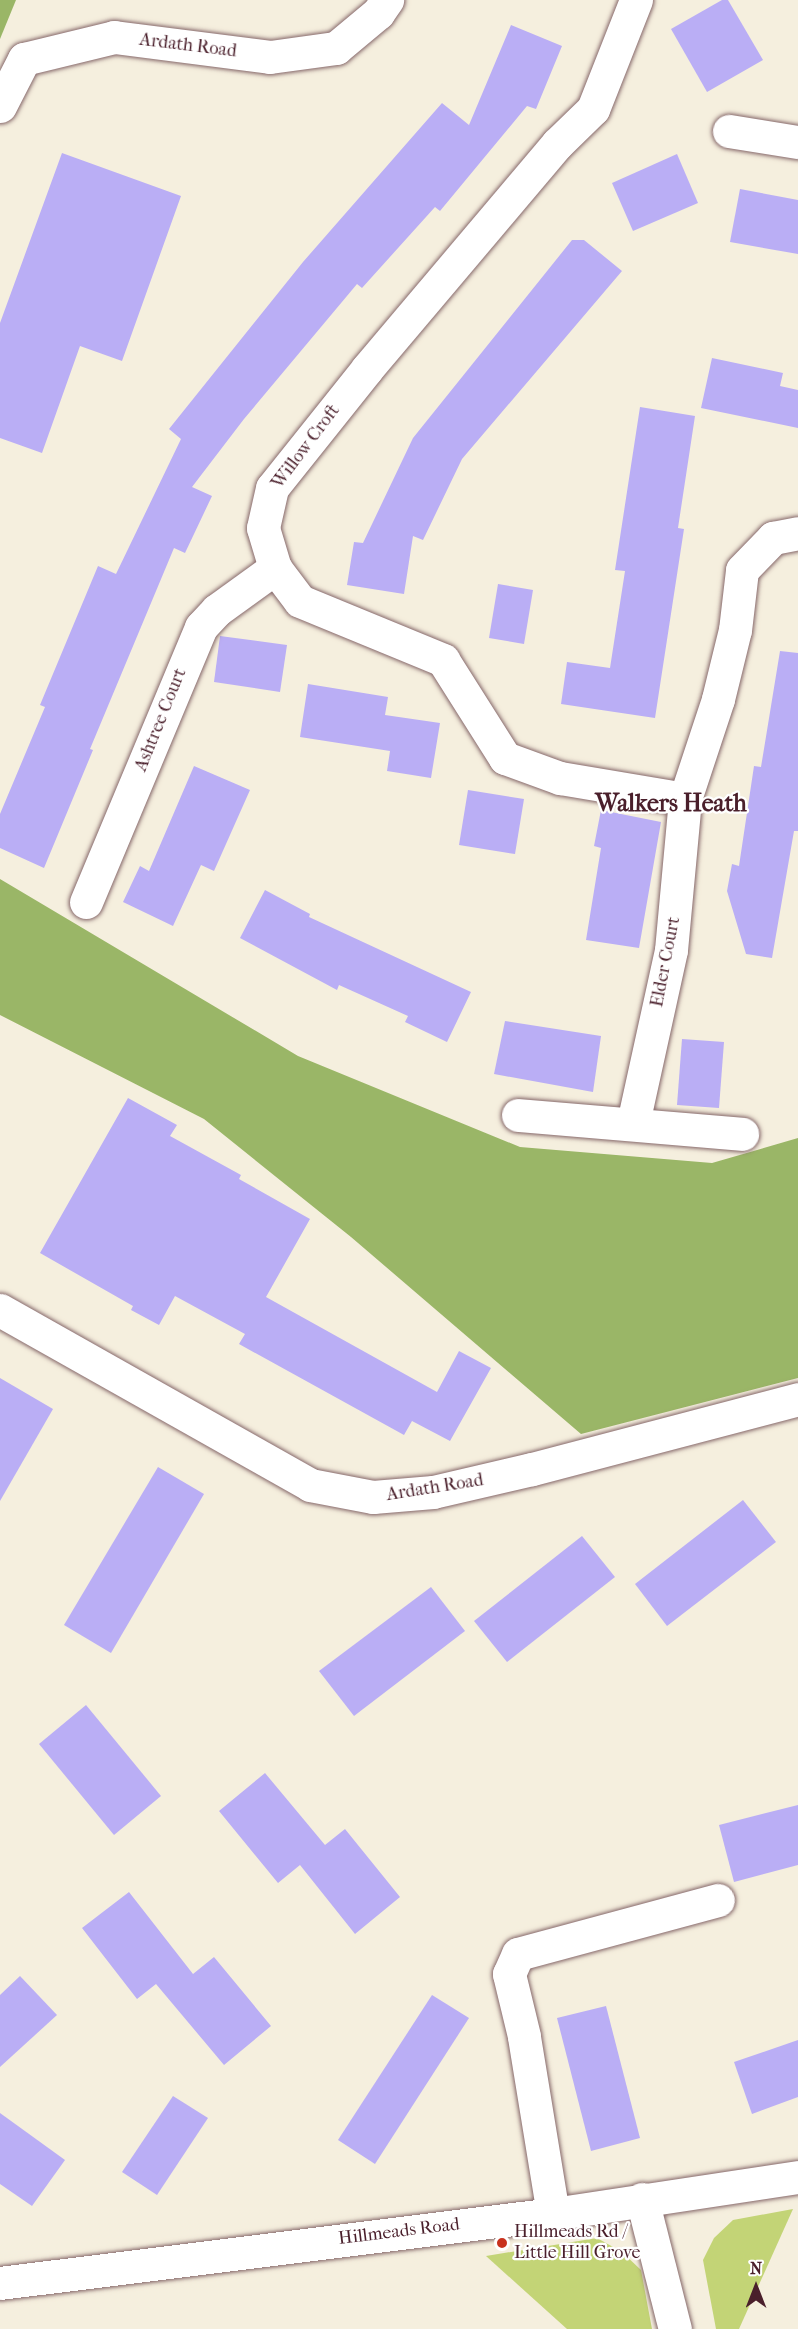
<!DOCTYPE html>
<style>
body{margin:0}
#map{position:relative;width:798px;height:2329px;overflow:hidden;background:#f5efde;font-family:"IM FELL French Canon",serif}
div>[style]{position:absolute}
.green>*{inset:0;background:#c3d476}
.forest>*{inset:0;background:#9ab667}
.building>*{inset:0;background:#baaef5}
.roads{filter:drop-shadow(0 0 2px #86686a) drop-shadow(0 0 2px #86686a)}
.minor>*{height:33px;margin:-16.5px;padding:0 16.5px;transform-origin:16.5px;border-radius:16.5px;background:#fff}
.dots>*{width:16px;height:16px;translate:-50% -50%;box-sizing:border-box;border:3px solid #fff;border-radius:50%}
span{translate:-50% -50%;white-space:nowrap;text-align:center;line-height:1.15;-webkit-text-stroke:4.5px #fff;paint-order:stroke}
.street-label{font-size:18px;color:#4a1f2b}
.poi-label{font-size:18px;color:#4a1f2b}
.left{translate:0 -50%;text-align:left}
.district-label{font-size:24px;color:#4a1f2b;font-weight:700}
.north{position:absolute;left:726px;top:2257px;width:60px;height:60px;-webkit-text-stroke:4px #fff;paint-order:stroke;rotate:0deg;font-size:16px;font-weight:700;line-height:24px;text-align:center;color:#4a1f2b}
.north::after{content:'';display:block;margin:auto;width:21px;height:27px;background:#4a1f2b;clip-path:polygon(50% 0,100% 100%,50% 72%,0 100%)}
</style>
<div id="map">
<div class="green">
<div style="clip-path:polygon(793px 2209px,739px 2329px,716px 2329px,703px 2260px,714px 2238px,733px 2220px)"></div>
<div style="clip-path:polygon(597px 2238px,622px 2252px,641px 2270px,652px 2329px,567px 2329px,486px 2256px)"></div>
</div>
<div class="forest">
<div style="clip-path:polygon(0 0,16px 0,0 39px)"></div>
<div style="clip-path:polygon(0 879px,298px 1056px,520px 1147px,712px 1163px,798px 1138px,798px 1378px,581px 1434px,351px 1237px,204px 1119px,0 1015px)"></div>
</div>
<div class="building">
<div style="clip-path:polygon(722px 0,728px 0,763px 60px,707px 92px,671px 29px)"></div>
<div style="clip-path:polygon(511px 25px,562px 46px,536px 109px,527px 106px,440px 211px,435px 207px,362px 288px,357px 284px,244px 419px,192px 487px,212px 496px,185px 553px,174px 548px,90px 749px,93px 750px,44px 868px,0 848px,0 814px,45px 707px,40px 705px,98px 566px,116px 574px,181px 439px,169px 429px,303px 262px,442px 103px,469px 125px)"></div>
<div style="clip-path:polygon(62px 153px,181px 196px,122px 361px,80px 346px,42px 453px,0 438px,0 323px)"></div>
<div style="clip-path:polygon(677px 154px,698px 203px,633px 231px,612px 183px)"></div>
<div style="clip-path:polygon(740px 189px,798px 200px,798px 254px,730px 242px)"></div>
<div style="clip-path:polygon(572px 240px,584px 240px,622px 271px,462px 459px,423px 540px,413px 536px,404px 594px,347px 585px,354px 542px,363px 543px,413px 438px)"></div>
<div style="clip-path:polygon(712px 358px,783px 373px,780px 386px,798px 390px,798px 428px,701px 408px)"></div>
<div style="clip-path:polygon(640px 407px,695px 416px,678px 528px,684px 529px,655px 718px,561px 704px,567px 662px,610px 668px,625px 571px,615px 570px)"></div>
<div style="clip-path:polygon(498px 584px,533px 590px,524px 644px,489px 638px)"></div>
<div style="clip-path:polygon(220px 636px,287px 645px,280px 692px,214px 682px)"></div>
<div style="clip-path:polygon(780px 651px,798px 653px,798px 831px,794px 831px,772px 958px,746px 954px,727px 891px,732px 864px,739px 866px,754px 766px,761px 767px)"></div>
<div style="clip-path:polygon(308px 684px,388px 697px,385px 715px,440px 723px,431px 778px,387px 771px,390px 751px,300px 737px)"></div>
<div style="clip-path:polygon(194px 766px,250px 790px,214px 871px,201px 865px,173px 926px,123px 902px,140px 866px,149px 871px)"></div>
<div style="clip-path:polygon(468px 790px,524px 799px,515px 854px,459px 845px)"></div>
<div style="clip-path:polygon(601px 810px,661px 822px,639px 948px,586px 940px,601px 848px,594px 846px)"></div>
<div style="clip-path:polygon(265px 890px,310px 914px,309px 917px,471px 992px,447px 1042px,405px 1022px,408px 1016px,339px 985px,337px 990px,240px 938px)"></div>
<div style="clip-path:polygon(505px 1021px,601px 1036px,593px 1092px,494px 1074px)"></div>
<div style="clip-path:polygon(682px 1039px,724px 1042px,719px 1108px,677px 1105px)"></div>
<div style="clip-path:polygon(128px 1098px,177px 1125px,170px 1136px,241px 1175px,239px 1179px,310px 1219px,266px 1297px,437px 1392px,459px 1351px,491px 1368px,450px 1441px,412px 1421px,404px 1435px,239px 1344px,245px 1334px,175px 1296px,159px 1325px,131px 1310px,133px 1306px,40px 1253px)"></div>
<div style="clip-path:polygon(0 1378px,53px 1409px,0 1501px)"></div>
<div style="clip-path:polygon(158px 1467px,204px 1494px,111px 1653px,64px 1625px)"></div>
<div style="clip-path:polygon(743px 1500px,776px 1542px,667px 1626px,635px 1584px)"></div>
<div style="clip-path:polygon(582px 1536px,615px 1577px,507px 1662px,474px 1621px)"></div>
<div style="clip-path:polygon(431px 1587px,465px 1631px,354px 1716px,319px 1671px)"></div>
<div style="clip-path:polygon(86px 1705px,161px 1796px,114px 1835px,39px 1744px)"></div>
<div style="clip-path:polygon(265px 1773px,325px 1845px,345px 1829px,400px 1897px,355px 1934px,300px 1865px,278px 1883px,219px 1811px)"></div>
<div style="clip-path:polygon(798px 1805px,798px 1865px,734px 1882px,719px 1825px)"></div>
<div style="clip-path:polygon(129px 1892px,193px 1974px,214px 1957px,271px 2026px,224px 2065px,156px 1984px,137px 1999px,82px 1928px)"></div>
<div style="clip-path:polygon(20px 1976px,57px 2015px,0 2067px,0 1995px)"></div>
<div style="clip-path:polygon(432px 1995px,469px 2018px,375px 2164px,338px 2140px)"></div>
<div style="clip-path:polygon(606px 2006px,640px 2138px,591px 2151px,557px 2018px)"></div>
<div style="clip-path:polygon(798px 2040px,798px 2097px,752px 2114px,734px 2062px)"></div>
<div style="clip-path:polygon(173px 2096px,208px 2118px,157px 2195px,122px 2172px)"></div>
<div style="clip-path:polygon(0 2113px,65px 2160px,32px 2206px,0 2184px)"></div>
</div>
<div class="roads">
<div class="minor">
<div style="left:636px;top:0;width:117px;rotate:111.5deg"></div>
<div style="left:593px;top:109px;width:50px;rotate:135.8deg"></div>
<div style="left:557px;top:144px;width:294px;rotate:130.2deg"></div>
<div style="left:367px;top:369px;width:152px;rotate:128.6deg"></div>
<div style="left:272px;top:488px;width:41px;rotate:102.7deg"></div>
<div style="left:263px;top:528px;width:42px;rotate:73.3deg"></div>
<div style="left:275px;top:568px;width:41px;rotate:52.9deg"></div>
<div style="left:300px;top:601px;width:155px;rotate:22.4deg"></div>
<div style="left:443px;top:660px;width:116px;rotate:57.7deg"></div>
<div style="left:505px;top:758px;width:59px;rotate:20deg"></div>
<div style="left:560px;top:778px;width:127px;rotate:9.5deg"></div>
<div style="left:0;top:106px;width:53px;rotate:-62.9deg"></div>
<div style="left:24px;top:59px;width:93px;rotate:-13.7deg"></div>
<div style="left:114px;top:37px;width:157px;rotate:7.3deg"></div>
<div style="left:270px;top:57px;width:67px;rotate:-7.8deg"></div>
<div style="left:336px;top:48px;width:55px;rotate:-39.8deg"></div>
<div style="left:378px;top:13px;width:16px;rotate:-55deg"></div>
<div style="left:729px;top:131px;width:70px;rotate:9.1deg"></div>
<div style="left:86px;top:902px;width:298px;rotate:-67.3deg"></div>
<div style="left:201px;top:627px;width:23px;rotate:-47deg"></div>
<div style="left:217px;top:610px;width:72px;rotate:-35.9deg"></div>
<div style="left:518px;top:1115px;width:225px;rotate:4.8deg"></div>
<div style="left:633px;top:1123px;width:177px;rotate:-77.6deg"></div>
<div style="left:671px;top:950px;width:152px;rotate:-84.7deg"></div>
<div style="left:685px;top:799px;width:105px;rotate:-71.7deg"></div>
<div style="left:718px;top:699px;width:71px;rotate:-76.2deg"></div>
<div style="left:735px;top:630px;width:60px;rotate:-83.3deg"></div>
<div style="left:742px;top:570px;width:45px;rotate:-45.9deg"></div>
<div style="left:773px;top:538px;width:25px;rotate:-11deg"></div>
<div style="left:0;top:1310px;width:356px;rotate:29.4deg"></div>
<div style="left:310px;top:1485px;width:64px;rotate:10.8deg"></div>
<div style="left:373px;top:1497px;width:60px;rotate:-4.8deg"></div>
<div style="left:433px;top:1492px;width:102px;rotate:-13.1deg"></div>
<div style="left:532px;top:1469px;width:275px;rotate:-14.7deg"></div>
<div style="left:642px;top:2199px;width:134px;rotate:75.8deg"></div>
<div style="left:553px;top:2214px;width:180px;rotate:-99.3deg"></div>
<div style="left:524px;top:2036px;width:64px;rotate:-103.6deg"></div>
<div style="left:509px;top:1974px;width:22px;rotate:-66deg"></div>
<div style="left:518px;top:1954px;width:207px;rotate:-15.1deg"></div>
<div style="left:0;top:2283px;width:557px;rotate:-7.11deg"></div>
<div style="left:553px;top:2214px;width:248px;rotate:-8.6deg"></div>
</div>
</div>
<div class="dots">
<div style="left:502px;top:2243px;background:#c8321e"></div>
</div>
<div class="street-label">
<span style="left:188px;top:46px;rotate:7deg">Ardath Road</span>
<span style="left:306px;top:447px;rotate:-53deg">Willow Croft</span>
<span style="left:161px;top:720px;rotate:-68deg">Ashtree Court</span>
<span style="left:666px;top:962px;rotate:-79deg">Elder Court</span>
<span style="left:435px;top:1488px;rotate:-9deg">Ardath Road</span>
<span style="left:399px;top:2232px;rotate:-7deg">Hillmeads Road</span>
</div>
<div class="poi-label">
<span class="left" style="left:514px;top:2243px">Hillmeads Rd /<br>Little Hill Grove</span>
</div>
<div class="district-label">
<span style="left:671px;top:804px">Walkers Heath</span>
</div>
<div class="north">N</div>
</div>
